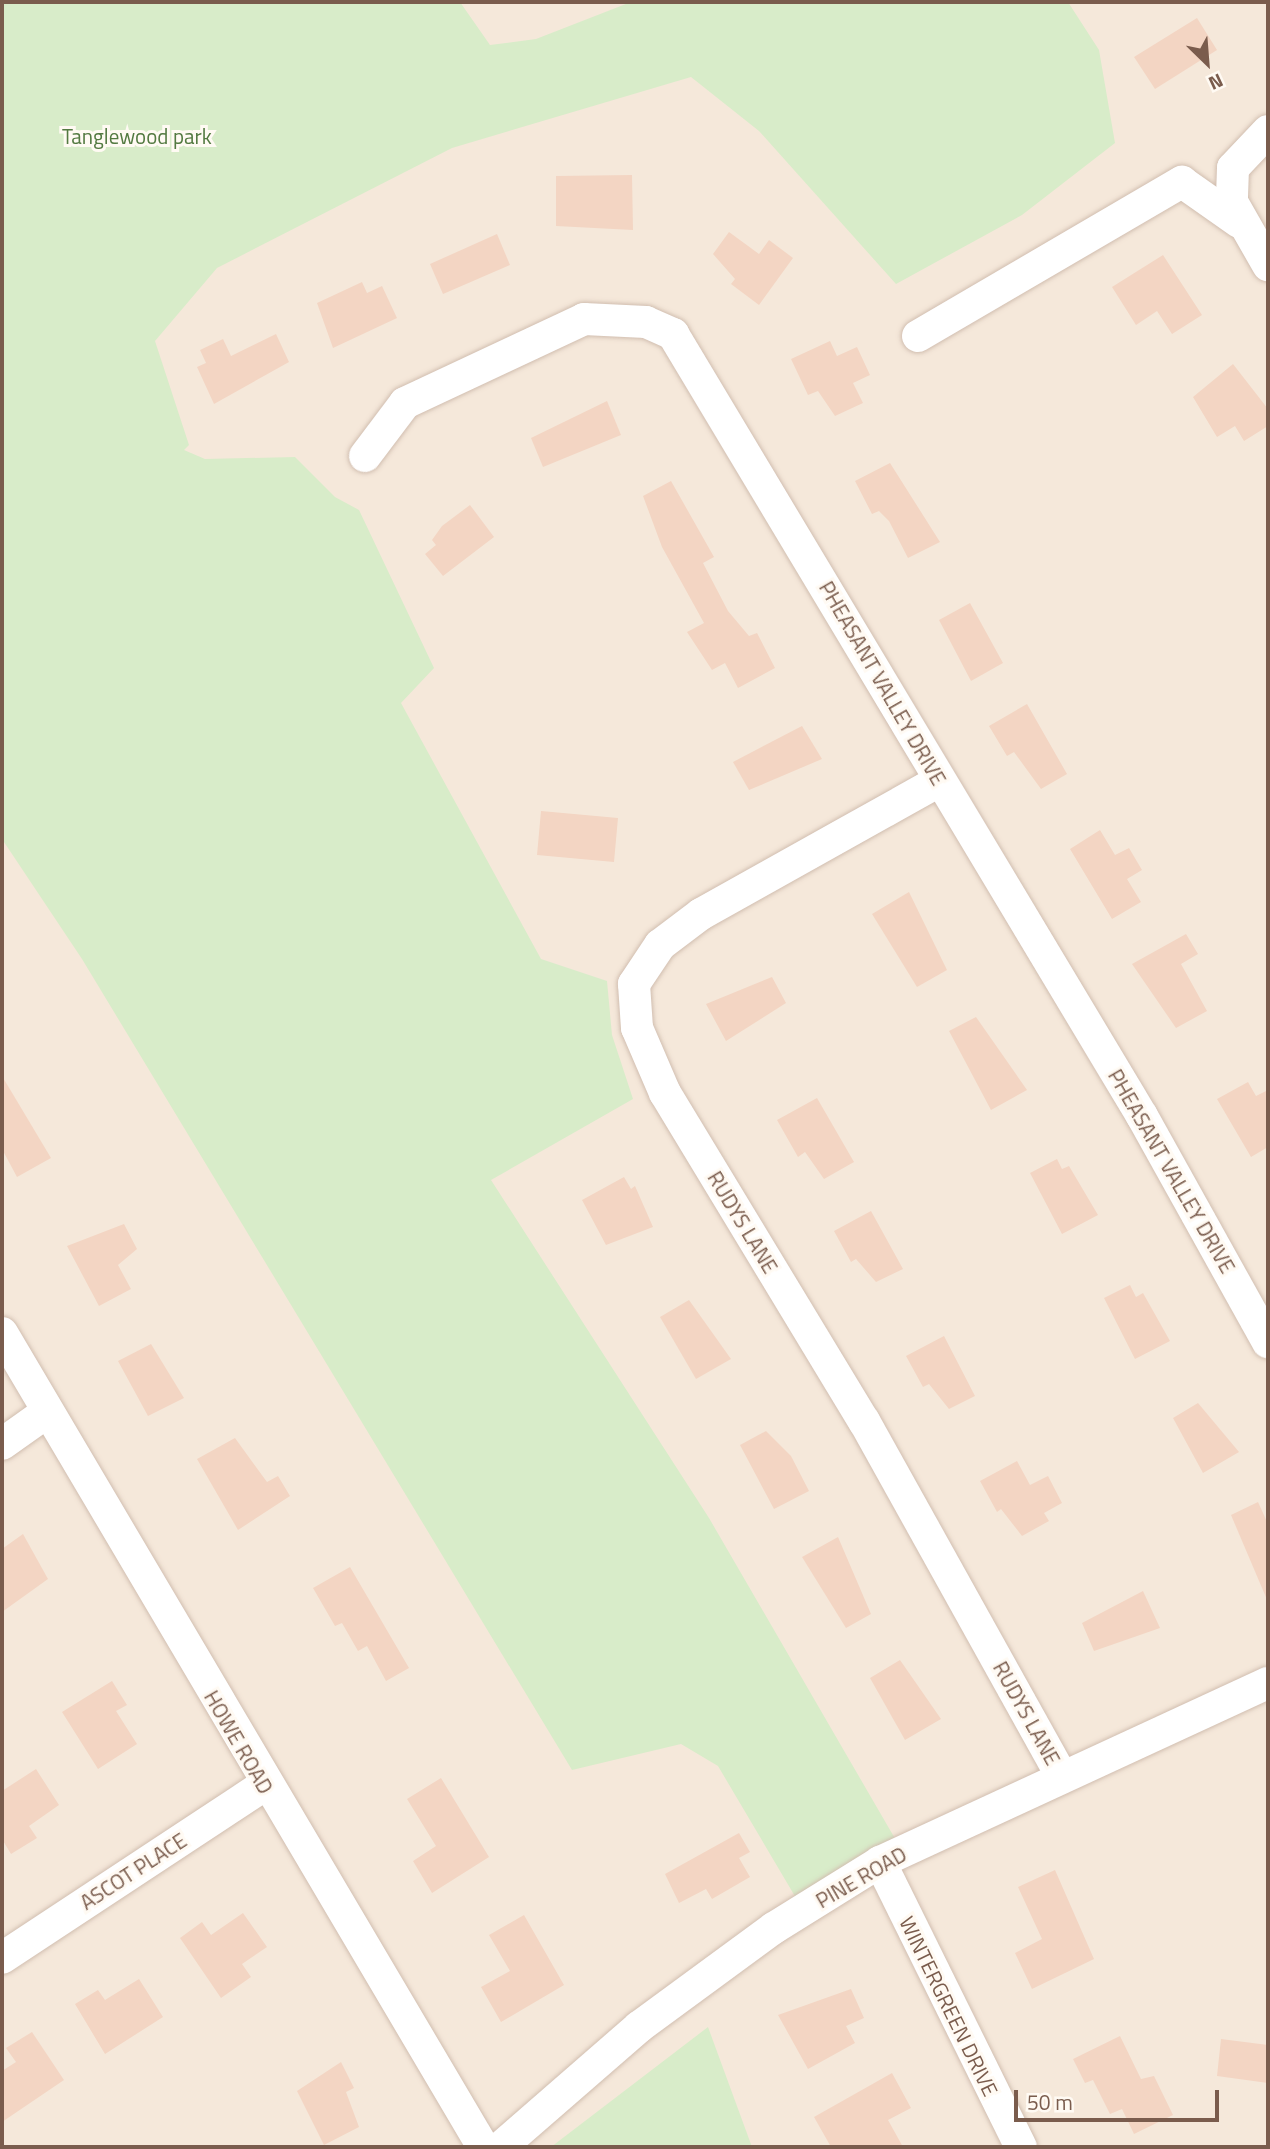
<!DOCTYPE html>
<style>
body{margin:0}
#map{position:relative;width:1270px;height:2149px;overflow:hidden;background:#fdf6ec;font-family:"Titillium Web",sans-serif}
div>[style]{position:absolute}
.residential>*{inset:0;background:#f5e8da}
.green>*{inset:0;background:#d8ecc9}
.building>*{inset:0;background:#f3d5c3}
.roads{filter:drop-shadow(0 0 2px #d1beb0) drop-shadow(0 0 2px #d1beb0)}
.minor>*{height:32px;margin:-16px;padding:0 16px;transform-origin:16px;border-radius:16px;background:#fff}
span{translate:-50% -50%;white-space:nowrap;text-align:center;line-height:1.15;-webkit-text-stroke:6px #fffaf3;paint-order:stroke}
.park-label{font-size:21px;color:#537a41}
.street-label{font-size:21px;color:#7a5c4d}
.frame{position:absolute;inset:0;border:4px solid #7a5c4d;pointer-events:none}
.north{position:absolute;left:1172px;top:28px;width:70px;height:70px;-webkit-text-stroke:5px #fffaf3;paint-order:stroke;rotate:155deg;font-size:19px;font-weight:700;line-height:28px;text-align:center;color:#7a5c4d}
.north::after{content:'';display:block;margin:auto;width:24px;height:32px;background:#7a5c4d;clip-path:polygon(50% 0,100% 100%,50% 72%,0 100%)}
.scale{position:absolute;left:1014px;top:2090px;width:205px;height:32px;box-sizing:border-box;border:4px solid #7a5c4d;border-top:0;padding-left:9px;font-size:21px;line-height:24px;white-space:nowrap;color:#7a5c4d;-webkit-text-stroke:5px #fffaf3;paint-order:stroke}
</style>
<div id="map">
<div class="residential">
<div style="clip-path:polygon(2px 2px,1268px 2px,1268px 2147px,2px 2147px)"></div>
</div>
<div class="green">
<div style="clip-path:polygon(2px 2px,460px 2px,490px 45px,536px 39px,631px 2px,1068px 2px,1099px 50px,1115px 143px,1022px 215px,896px 284px,759px 131px,691px 77px,452px 148px,217px 268px,155px 341px,189px 445px,184px 450px,205px 459px,295px 457px,335px 497px,359px 510px,434px 668px,401px 703px,541px 959px,607px 981px,612px 1035px,633px 1099px,491px 1180px,709px 1518px,897px 1842px,796px 1898px,718px 1766px,681px 1744px,572px 1770px,82px 959px,2px 839px)"></div>
<div style="clip-path:polygon(708px 2027px,752px 2147px,551px 2147px)"></div>
</div>
<div class="building">
<div style="clip-path:polygon(1197px 18px,1217px 50px,1155px 89px,1134px 57px)"></div>
<div style="clip-path:polygon(632px 175px,633px 230px,556px 226px,556px 176px)"></div>
<div style="clip-path:polygon(729px 232px,759px 254px,769px 240px,793px 258px,759px 305px,731px 284px,735px 279px,713px 254px)"></div>
<div style="clip-path:polygon(497px 234px,510px 265px,443px 294px,430px 264px)"></div>
<div style="clip-path:polygon(1163px 255px,1202px 315px,1172px 334px,1157px 311px,1136px 325px,1112px 287px)"></div>
<div style="clip-path:polygon(362px 282px,367px 293px,382px 286px,397px 318px,333px 348px,317px 303px)"></div>
<div style="clip-path:polygon(276px 334px,289px 362px,214px 404px,197px 367px,206px 363px,200px 350px,223px 339px,231px 356px)"></div>
<div style="clip-path:polygon(830px 341px,837px 356px,857px 347px,870px 375px,853px 383px,863px 403px,835px 416px,818px 391px,808px 395px,791px 359px)"></div>
<div style="clip-path:polygon(1233px 364px,1268px 409px,1268px 426px,1244px 441px,1235px 426px,1217px 437px,1193px 397px)"></div>
<div style="clip-path:polygon(607px 401px,621px 435px,543px 467px,531px 438px)"></div>
<div style="clip-path:polygon(890px 463px,940px 542px,908px 558px,889px 521px,879px 511px,872px 514px,855px 481px)"></div>
<div style="clip-path:polygon(671px 481px,714px 557px,703px 563px,728px 611px,749px 636px,757px 633px,775px 668px,738px 688px,725px 663px,712px 670px,687px 632px,704px 623px,662px 547px,643px 496px)"></div>
<div style="clip-path:polygon(470px 505px,494px 537px,443px 576px,425px 554px,436px 545px,432px 540px,442px 526px)"></div>
<div style="clip-path:polygon(970px 603px,1003px 663px,971px 681px,939px 620px)"></div>
<div style="clip-path:polygon(1027px 704px,1067px 774px,1041px 789px,1014px 752px,1007px 756px,989px 726px)"></div>
<div style="clip-path:polygon(802px 726px,822px 759px,749px 790px,733px 762px)"></div>
<div style="clip-path:polygon(541px 811px,618px 818px,614px 862px,537px 855px)"></div>
<div style="clip-path:polygon(1100px 830px,1115px 855px,1129px 848px,1142px 870px,1127px 879px,1141px 902px,1112px 919px,1070px 849px)"></div>
<div style="clip-path:polygon(909px 892px,947px 970px,917px 987px,872px 914px)"></div>
<div style="clip-path:polygon(1186px 934px,1198px 954px,1181px 964px,1207px 1011px,1176px 1028px,1132px 964px)"></div>
<div style="clip-path:polygon(772px 977px,786px 1003px,726px 1041px,706px 1004px)"></div>
<div style="clip-path:polygon(976px 1017px,1027px 1090px,991px 1110px,949px 1031px)"></div>
<div style="clip-path:polygon(2px 1076px,51px 1158px,17px 1177px,2px 1149px)"></div>
<div style="clip-path:polygon(1248px 1082px,1256px 1096px,1268px 1090px,1268px 1147px,1251px 1157px,1217px 1099px)"></div>
<div style="clip-path:polygon(817px 1098px,854px 1162px,824px 1179px,805px 1152px,798px 1157px,777px 1120px)"></div>
<div style="clip-path:polygon(1057px 1159px,1062px 1169px,1069px 1166px,1098px 1215px,1062px 1234px,1030px 1173px)"></div>
<div style="clip-path:polygon(624px 1177px,631px 1189px,635px 1186px,653px 1227px,606px 1245px,582px 1200px)"></div>
<div style="clip-path:polygon(871px 1211px,903px 1269px,876px 1282px,856px 1259px,851px 1262px,834px 1231px)"></div>
<div style="clip-path:polygon(124px 1224px,137px 1249px,118px 1265px,131px 1289px,99px 1306px,67px 1246px)"></div>
<div style="clip-path:polygon(1130px 1285px,1136px 1297px,1143px 1293px,1170px 1341px,1135px 1359px,1104px 1298px)"></div>
<div style="clip-path:polygon(689px 1300px,731px 1359px,696px 1379px,660px 1317px)"></div>
<div style="clip-path:polygon(944px 1336px,975px 1396px,949px 1409px,929px 1384px,923px 1387px,906px 1356px)"></div>
<div style="clip-path:polygon(151px 1344px,184px 1398px,148px 1416px,118px 1361px)"></div>
<div style="clip-path:polygon(1198px 1403px,1239px 1452px,1203px 1473px,1173px 1418px)"></div>
<div style="clip-path:polygon(766px 1431px,791px 1456px,809px 1491px,774px 1509px,740px 1445px)"></div>
<div style="clip-path:polygon(235px 1438px,267px 1482px,278px 1476px,290px 1496px,238px 1530px,197px 1459px)"></div>
<div style="clip-path:polygon(1017px 1461px,1030px 1485px,1048px 1476px,1062px 1503px,1044px 1513px,1049px 1521px,1022px 1536px,1001px 1509px,997px 1512px,980px 1481px)"></div>
<div style="clip-path:polygon(1258px 1502px,1268px 1524px,1268px 1602px,1231px 1515px)"></div>
<div style="clip-path:polygon(23px 1534px,48px 1579px,2px 1612px,2px 1549px)"></div>
<div style="clip-path:polygon(838px 1537px,871px 1614px,846px 1628px,802px 1557px)"></div>
<div style="clip-path:polygon(350px 1567px,409px 1668px,386px 1681px,367px 1646px,358px 1651px,342px 1623px,335px 1626px,313px 1588px)"></div>
<div style="clip-path:polygon(1143px 1591px,1160px 1628px,1094px 1651px,1082px 1623px)"></div>
<div style="clip-path:polygon(900px 1660px,941px 1719px,905px 1740px,870px 1678px)"></div>
<div style="clip-path:polygon(112px 1681px,127px 1705px,116px 1711px,137px 1744px,98px 1769px,62px 1712px)"></div>
<div style="clip-path:polygon(36px 1769px,59px 1805px,29px 1826px,37px 1838px,11px 1854px,2px 1839px,2px 1791px)"></div>
<div style="clip-path:polygon(441px 1778px,489px 1857px,432px 1893px,413px 1861px,436px 1846px,407px 1799px)"></div>
<div style="clip-path:polygon(739px 1833px,750px 1852px,739px 1858px,750px 1877px,712px 1899px,706px 1889px,679px 1903px,665px 1874px)"></div>
<div style="clip-path:polygon(1055px 1870px,1094px 1959px,1032px 1989px,1015px 1953px,1042px 1939px,1018px 1887px)"></div>
<div style="clip-path:polygon(243px 1913px,267px 1947px,242px 1964px,251px 1977px,221px 1998px,180px 1938px,202px 1922px,211px 1935px)"></div>
<div style="clip-path:polygon(524px 1915px,564px 1985px,501px 2022px,481px 1987px,510px 1971px,489px 1935px)"></div>
<div style="clip-path:polygon(139px 1979px,163px 2017px,105px 2054px,75px 2004px,98px 1990px,105px 2000px)"></div>
<div style="clip-path:polygon(851px 1989px,864px 2018px,846px 2026px,855px 2043px,808px 2069px,778px 2015px)"></div>
<div style="clip-path:polygon(32px 2032px,64px 2080px,2px 2122px,2px 2071px,16px 2062px,6px 2048px)"></div>
<div style="clip-path:polygon(1120px 2036px,1141px 2079px,1154px 2076px,1173px 2115px,1134px 2134px,1122px 2109px,1110px 2114px,1093px 2080px,1085px 2083px,1073px 2059px)"></div>
<div style="clip-path:polygon(1221px 2039px,1268px 2045px,1268px 2083px,1217px 2076px)"></div>
<div style="clip-path:polygon(341px 2062px,354px 2088px,346px 2092px,359px 2127px,324px 2145px,297px 2091px)"></div>
<div style="clip-path:polygon(892px 2073px,911px 2108px,888px 2120px,903px 2147px,831px 2147px,814px 2117px)"></div>
</div>
<div class="roads">
<div class="minor">
<div style="left:1268px;top:131px;width:51px;rotate:133.4deg"></div>
<div style="left:1233px;top:168px;width:34px;rotate:92deg"></div>
<div style="left:1232px;top:202px;width:73px;rotate:60.3deg"></div>
<div style="left:918px;top:336px;width:306px;rotate:-30.3deg"></div>
<div style="left:1182px;top:182px;width:70px;rotate:35.1deg"></div>
<div style="left:365px;top:456px;width:66px;rotate:-53deg"></div>
<div style="left:405px;top:403px;width:198px;rotate:-25.1deg"></div>
<div style="left:584px;top:319px;width:62px;rotate:2.8deg"></div>
<div style="left:646px;top:322px;width:30px;rotate:24deg"></div>
<div style="left:673px;top:334px;width:912px;rotate:59.05deg"></div>
<div style="left:1142px;top:1116px;width:259px;rotate:60.9deg"></div>
<div style="left:939px;top:781px;width:273px;rotate:150.8deg"></div>
<div style="left:701px;top:914px;width:51px;rotate:142.9deg"></div>
<div style="left:660px;top:945px;width:47px;rotate:123.7deg"></div>
<div style="left:634px;top:984px;width:44px;rotate:86.1deg"></div>
<div style="left:637px;top:1028px;width:71px;rotate:66.7deg"></div>
<div style="left:665px;top:1093px;width:384px;rotate:58.8deg"></div>
<div style="left:864px;top:1421px;width:405px;rotate:60.9deg"></div>
<div style="left:2px;top:1333px;width:945px;rotate:59.42deg"></div>
<div style="left:2px;top:1444px;width:55px;rotate:-35.4deg"></div>
<div style="left:880px;top:1862px;width:318px;rotate:63.7deg"></div>
<div style="left:2px;top:1958px;width:314px;rotate:-33.4deg"></div>
<div style="left:501px;top:2147px;width:183px;rotate:-41deg"></div>
<div style="left:639px;top:2027px;width:167px;rotate:-36.3deg"></div>
<div style="left:774px;top:1928px;width:125px;rotate:-31.9deg"></div>
<div style="left:880px;top:1862px;width:427px;rotate:-24.8deg"></div>
</div>
</div>
<div class="park-label">
<span style="left:137px;top:136px">Tanglewood park</span>
</div>
<div class="street-label">
<span style="left:883px;top:683px;rotate:60deg">PHEASANT VALLEY DRIVE</span>
<span style="left:1172px;top:1171px;rotate:60deg">PHEASANT VALLEY DRIVE</span>
<span style="left:743px;top:1222px;rotate:59deg">RUDYS LANE</span>
<span style="left:1027px;top:1713px;rotate:61deg">RUDYS LANE</span>
<span style="left:239px;top:1742px;rotate:60deg">HOWE ROAD</span>
<span style="left:133px;top:1871px;rotate:-33deg">ASCOT PLACE</span>
<span style="left:861px;top:1877px;rotate:-30deg">PINE ROAD</span>
<span style="left:949px;top:2006px;rotate:64deg">WINTERGREEN DRIVE</span>
</div>
<div class="frame"></div>
<div class="north">N</div>
<div class="scale">50 m</div>
</div>
